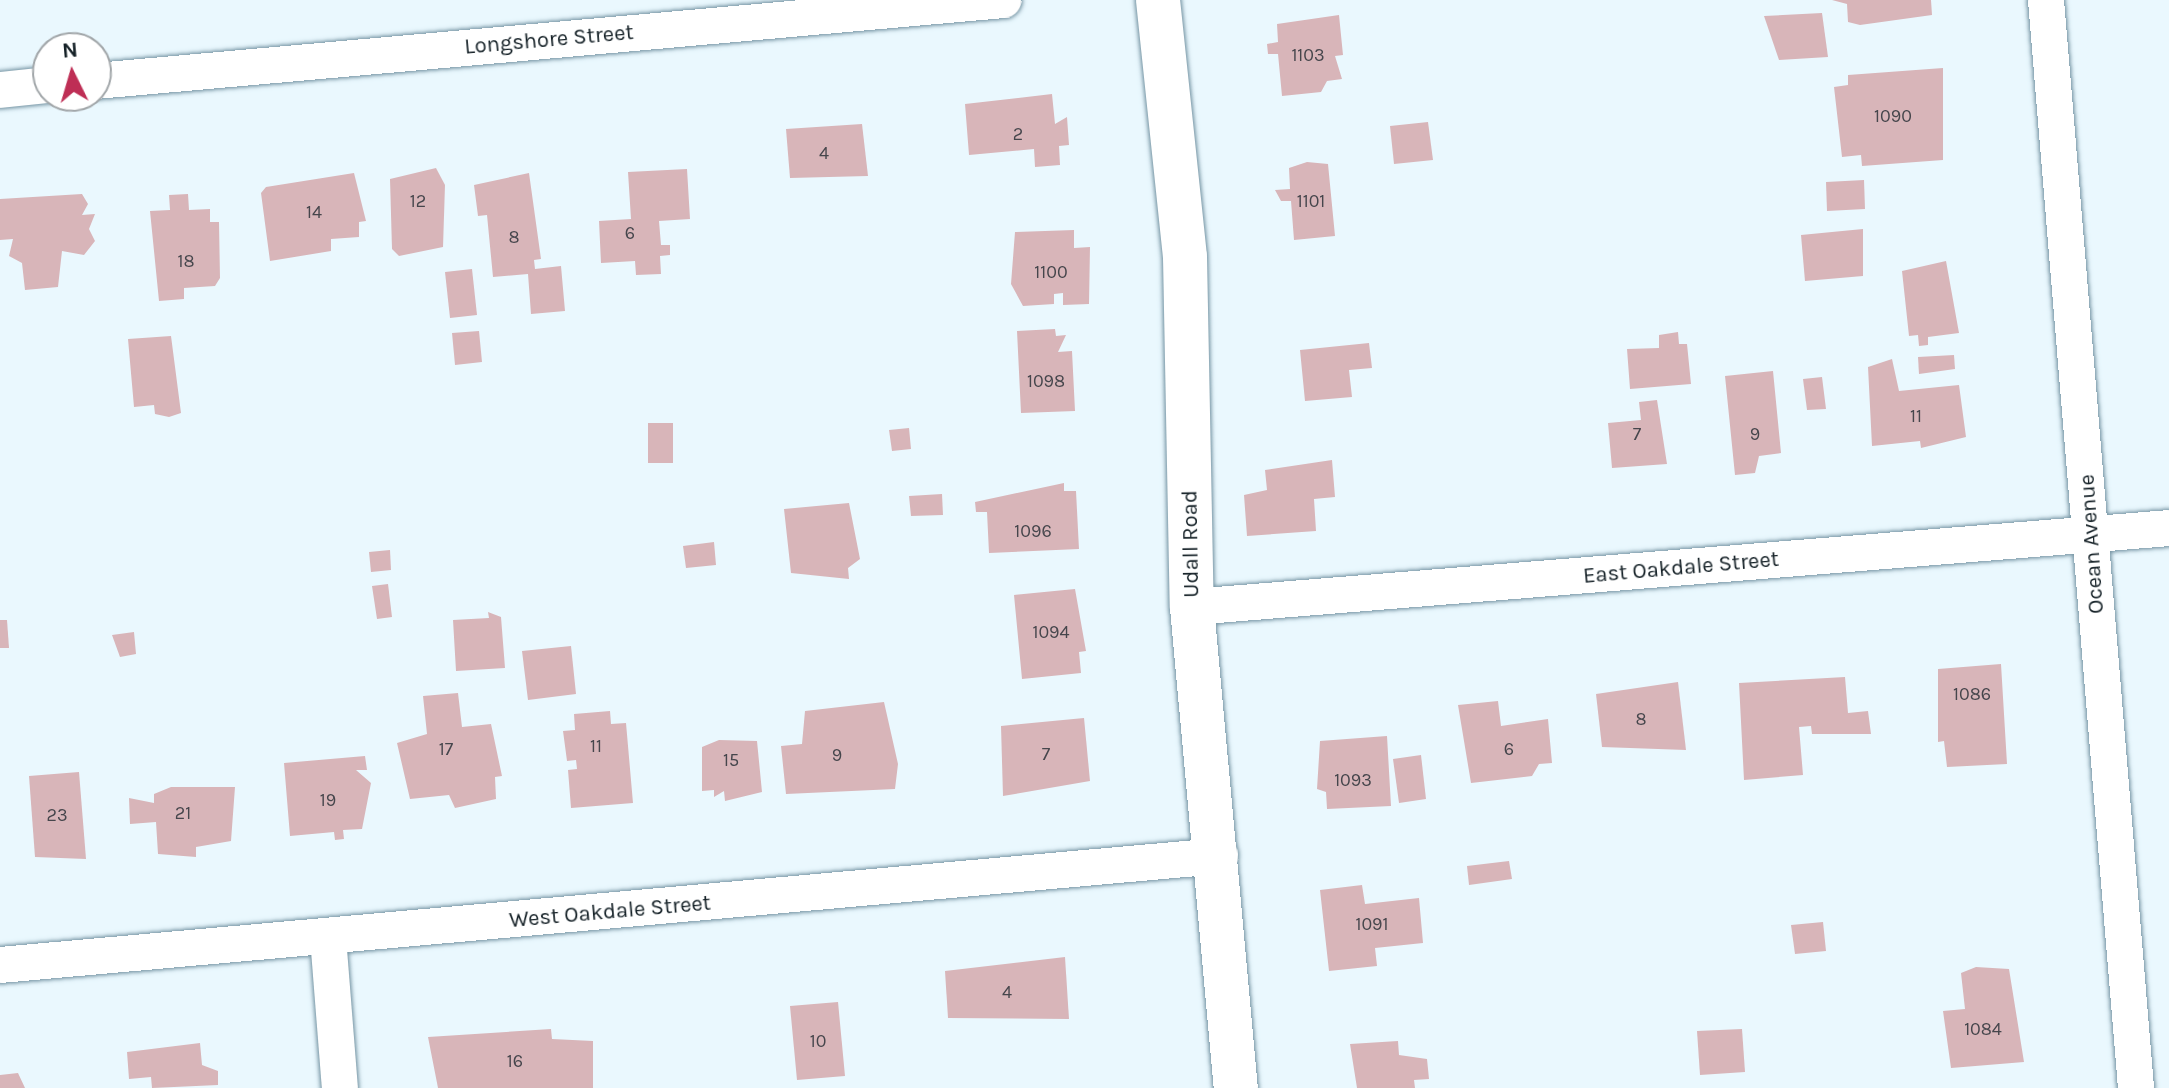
<!DOCTYPE html>
<style>
body{margin:0}
#map{position:relative;width:2169px;height:1088px;overflow:hidden;background:#eaf8fe;font-family:Karla,sans-serif}
div>[style]{position:absolute}
.building>*{inset:0;background:#d8b5b9}
.roads{filter:drop-shadow(0 0 2px #7695a4) drop-shadow(0 0 2px #7695a4)}
.street>*{height:36px;margin:-18px;padding:0 18px;transform-origin:18px;border-radius:18px;background:#fff}
.secondary>*{height:44px;margin:-22px;padding:0 22px;transform-origin:22px;border-radius:22px;background:#fff}
span{translate:-50% -50%;white-space:nowrap;text-align:center;line-height:1.15;-webkit-text-stroke:8px #fff;paint-order:stroke}
.number-label{font-size:18px;color:#46464c}
.number-label span{-webkit-text-stroke-width:0}
.street-label{font-size:22px;color:#152127}
.north{position:absolute;left:32px;top:32px;width:80px;height:80px;box-sizing:border-box;background:#fff;border:2px solid #a1a6a9;border-radius:50%;rotate:355deg;font-size:22px;font-weight:700;line-height:32px;text-align:center;color:#152127}
.north::after{content:'';display:block;margin:auto;width:28px;height:36px;background:#be2e55;clip-path:polygon(50% 0,100% 100%,50% 72%,0 100%)}
</style>
<div id="map">
<div class="building">
<div style="clip-path:polygon(1832px 0,1931px 0,1932px 15px,1860px 25px,1848px 22px,1847px 4px)"></div>
<div style="clip-path:polygon(1822px 13px,1828px 57px,1779px 60px,1764px 16px)"></div>
<div style="clip-path:polygon(1339px 15px,1343px 55px,1335px 56px,1342px 79px,1327px 81px,1321px 92px,1282px 96px,1278px 54px,1268px 54px,1267px 44px,1278px 42px,1277px 24px)"></div>
<div style="clip-path:polygon(1943px 68px,1943px 160px,1862px 166px,1861px 155px,1842px 157px,1834px 87px,1848px 85px,1848px 75px)"></div>
<div style="clip-path:polygon(1052px 94px,1055px 124px,1067px 117px,1069px 145px,1059px 146px,1060px 165px,1035px 167px,1034px 149px,969px 155px,965px 104px)"></div>
<div style="clip-path:polygon(1428px 122px,1433px 160px,1394px 164px,1390px 126px)"></div>
<div style="clip-path:polygon(862px 124px,868px 176px,790px 178px,786px 129px)"></div>
<div style="clip-path:polygon(1307px 162px,1328px 164px,1335px 236px,1294px 240px,1291px 201px,1281px 201px,1275px 190px,1290px 189px,1289px 168px)"></div>
<div style="clip-path:polygon(436px 168px,445px 185px,443px 247px,399px 256px,392px 249px,390px 179px)"></div>
<div style="clip-path:polygon(687px 169px,690px 219px,659px 221px,661px 245px,670px 245px,670px 255px,660px 256px,661px 274px,636px 275px,635px 261px,601px 263px,599px 221px,631px 219px,628px 172px)"></div>
<div style="clip-path:polygon(354px 173px,366px 221px,359px 222px,359px 237px,331px 239px,331px 251px,270px 261px,261px 193px,266px 187px)"></div>
<div style="clip-path:polygon(529px 173px,541px 259px,534px 260px,535px 269px,561px 266px,565px 311px,531px 314px,528px 274px,493px 277px,487px 215px,478px 216px,474px 185px)"></div>
<div style="clip-path:polygon(1864px 180px,1865px 209px,1827px 211px,1826px 182px)"></div>
<div style="clip-path:polygon(82px 194px,88px 204px,82px 215px,95px 214px,89px 229px,95px 241px,84px 255px,62px 251px,58px 287px,25px 290px,22px 263px,9px 256px,13px 239px,0 240px,0 199px)"></div>
<div style="clip-path:polygon(188px 194px,189px 210px,210px 209px,210px 222px,219px 222px,220px 278px,215px 286px,184px 288px,184px 299px,159px 301px,150px 211px,170px 210px,169px 195px)"></div>
<div style="clip-path:polygon(1863px 229px,1863px 276px,1805px 281px,1801px 235px)"></div>
<div style="clip-path:polygon(1074px 230px,1074px 248px,1090px 247px,1089px 304px,1063px 305px,1063px 293px,1054px 294px,1054px 304px,1023px 306px,1011px 284px,1015px 232px)"></div>
<div style="clip-path:polygon(1946px 261px,1959px 333px,1928px 337px,1928px 345px,1919px 346px,1918px 335px,1909px 336px,1902px 271px)"></div>
<div style="clip-path:polygon(472px 269px,477px 315px,450px 318px,445px 272px)"></div>
<div style="clip-path:polygon(1055px 329px,1056px 336px,1066px 335px,1058px 352px,1072px 351px,1075px 411px,1021px 413px,1017px 331px)"></div>
<div style="clip-path:polygon(479px 331px,482px 362px,455px 365px,452px 333px)"></div>
<div style="clip-path:polygon(1678px 332px,1679px 344px,1687px 344px,1691px 384px,1630px 389px,1627px 349px,1659px 348px,1659px 335px)"></div>
<div style="clip-path:polygon(171px 336px,181px 413px,169px 417px,155px 414px,154px 405px,134px 407px,128px 339px)"></div>
<div style="clip-path:polygon(1369px 343px,1372px 368px,1349px 370px,1352px 397px,1305px 401px,1300px 350px)"></div>
<div style="clip-path:polygon(1954px 355px,1955px 369px,1919px 374px,1918px 357px)"></div>
<div style="clip-path:polygon(1892px 359px,1899px 391px,1959px 385px,1966px 437px,1921px 448px,1920px 441px,1872px 446px,1868px 367px)"></div>
<div style="clip-path:polygon(1773px 371px,1781px 453px,1759px 456px,1755px 473px,1735px 475px,1725px 376px)"></div>
<div style="clip-path:polygon(1822px 377px,1826px 409px,1807px 410px,1803px 379px)"></div>
<div style="clip-path:polygon(1657px 400px,1667px 464px,1612px 468px,1608px 423px,1641px 420px,1639px 402px)"></div>
<div style="clip-path:polygon(648px 423px,673px 423px,673px 463px,648px 463px)"></div>
<div style="clip-path:polygon(909px 428px,911px 449px,892px 451px,889px 430px)"></div>
<div style="clip-path:polygon(1332px 460px,1335px 497px,1314px 499px,1316px 531px,1247px 536px,1244px 495px,1267px 490px,1265px 470px)"></div>
<div style="clip-path:polygon(1064px 483px,1064px 491px,1076px 491px,1079px 549px,989px 553px,987px 512px,976px 512px,975px 502px)"></div>
<div style="clip-path:polygon(942px 494px,943px 515px,911px 516px,909px 496px)"></div>
<div style="clip-path:polygon(849px 503px,860px 559px,848px 568px,849px 579px,791px 573px,784px 509px)"></div>
<div style="clip-path:polygon(714px 542px,716px 565px,686px 568px,683px 546px)"></div>
<div style="clip-path:polygon(390px 550px,391px 570px,371px 572px,369px 552px)"></div>
<div style="clip-path:polygon(388px 584px,392px 617px,377px 619px,372px 586px)"></div>
<div style="clip-path:polygon(1075px 589px,1086px 651px,1079px 652px,1081px 673px,1022px 679px,1014px 595px)"></div>
<div style="clip-path:polygon(488px 612px,501px 617px,505px 668px,456px 671px,453px 620px,489px 618px)"></div>
<div style="clip-path:polygon(0 620px,7px 620px,9px 648px,0 648px)"></div>
<div style="clip-path:polygon(134px 632px,136px 654px,120px 657px,112px 635px)"></div>
<div style="clip-path:polygon(571px 646px,576px 694px,528px 700px,522px 651px)"></div>
<div style="clip-path:polygon(2001px 664px,2007px 764px,1947px 767px,1944px 741px,1938px 742px,1938px 669px)"></div>
<div style="clip-path:polygon(1845px 677px,1848px 713px,1868px 711px,1871px 734px,1812px 734px,1811px 726px,1799px 727px,1803px 775px,1744px 780px,1739px 683px)"></div>
<div style="clip-path:polygon(1678px 682px,1686px 750px,1602px 747px,1596px 694px)"></div>
<div style="clip-path:polygon(458px 693px,462px 727px,491px 724px,502px 776px,495px 777px,496px 799px,455px 808px,449px 795px,410px 799px,397px 743px,427px 734px,423px 696px)"></div>
<div style="clip-path:polygon(1498px 701px,1501px 726px,1548px 719px,1552px 763px,1539px 764px,1532px 776px,1471px 783px,1458px 705px)"></div>
<div style="clip-path:polygon(884px 702px,898px 764px,895px 789px,786px 794px,781px 746px,802px 744px,805px 711px)"></div>
<div style="clip-path:polygon(610px 711px,611px 724px,626px 723px,633px 803px,571px 808px,568px 770px,577px 769px,576px 760px,567px 761px,563px 731px,575px 730px,574px 714px)"></div>
<div style="clip-path:polygon(1084px 718px,1090px 781px,1003px 796px,1001px 726px)"></div>
<div style="clip-path:polygon(1387px 736px,1391px 806px,1327px 809px,1326px 792px,1317px 789px,1320px 741px)"></div>
<div style="clip-path:polygon(719px 740px,757px 741px,762px 792px,725px 801px,724px 791px,714px 797px,714px 790px,702px 791px,702px 747px)"></div>
<div style="clip-path:polygon(1421px 755px,1426px 799px,1399px 803px,1393px 759px)"></div>
<div style="clip-path:polygon(365px 756px,367px 770px,356px 770px,371px 783px,362px 829px,343px 830px,344px 839px,335px 840px,334px 832px,290px 836px,284px 763px)"></div>
<div style="clip-path:polygon(79px 772px,86px 859px,35px 857px,29px 776px)"></div>
<div style="clip-path:polygon(171px 787px,235px 787px,231px 841px,196px 847px,196px 857px,158px 854px,156px 822px,130px 824px,129px 798px,154px 803px,154px 794px)"></div>
<div style="clip-path:polygon(1509px 861px,1512px 879px,1469px 885px,1467px 866px)"></div>
<div style="clip-path:polygon(1362px 885px,1365px 904px,1419px 898px,1423px 943px,1375px 948px,1377px 966px,1329px 971px,1320px 890px)"></div>
<div style="clip-path:polygon(1823px 922px,1826px 951px,1795px 954px,1791px 925px)"></div>
<div style="clip-path:polygon(1065px 957px,1069px 1019px,948px 1018px,945px 971px)"></div>
<div style="clip-path:polygon(1976px 967px,2009px 969px,2024px 1062px,1951px 1068px,1943px 1011px,1965px 1009px,1961px 973px)"></div>
<div style="clip-path:polygon(838px 1002px,845px 1076px,797px 1080px,790px 1006px)"></div>
<div style="clip-path:polygon(551px 1029px,552px 1039px,593px 1041px,593px 1088px,438px 1088px,428px 1037px)"></div>
<div style="clip-path:polygon(1742px 1029px,1745px 1072px,1700px 1075px,1697px 1031px)"></div>
<div style="clip-path:polygon(1398px 1041px,1399px 1055px,1427px 1059px,1429px 1079px,1414px 1080px,1415px 1088px,1357px 1088px,1350px 1044px)"></div>
<div style="clip-path:polygon(200px 1043px,202px 1065px,218px 1071px,218px 1085px,152px 1088px,151px 1077px,129px 1079px,127px 1052px)"></div>
<div style="clip-path:polygon(18px 1073px,25px 1088px,0 1088px,0 1075px)"></div>
</div>
<div class="roads">
<div class="street">
<div style="left:2046px;top:0;width:1092px;rotate:85.27deg"></div>
<div style="left:96px;top:81px;width:911px;rotate:-5.1deg"></div>
<div style="left:0;top:90px;width:48px;rotate:-5.9deg"></div>
<div style="left:1192px;top:607px;width:980px;rotate:-4.62deg"></div>
<div style="left:328px;top:937px;width:151px;rotate:85.5deg"></div>
<div style="left:0;top:965px;width:1225px;rotate:-5.11deg"></div>
</div>
<div class="secondary">
<div style="left:1158px;top:0;width:258px;rotate:84deg"></div>
<div style="left:1185px;top:257px;width:350px;rotate:88.9deg"></div>
<div style="left:1192px;top:607px;width:483px;rotate:84.8deg"></div>
</div>
</div>
<div class="number-label">
<span style="left:1308px;top:55px">1103</span>
<span style="left:1893px;top:116px">1090</span>
<span style="left:1018px;top:134px">2</span>
<span style="left:824px;top:153px">4</span>
<span style="left:418px;top:201px">12</span>
<span style="left:1311px;top:201px">1101</span>
<span style="left:314px;top:212px">14</span>
<span style="left:630px;top:233px">6</span>
<span style="left:514px;top:237px">8</span>
<span style="left:186px;top:261px">18</span>
<span style="left:1051px;top:272px">1100</span>
<span style="left:1046px;top:381px">1098</span>
<span style="left:1916px;top:416px">11</span>
<span style="left:1637px;top:434px">7</span>
<span style="left:1755px;top:434px">9</span>
<span style="left:1033px;top:531px">1096</span>
<span style="left:1051px;top:632px">1094</span>
<span style="left:1972px;top:694px">1086</span>
<span style="left:1641px;top:719px">8</span>
<span style="left:596px;top:746px">11</span>
<span style="left:446px;top:749px">17</span>
<span style="left:1509px;top:749px">6</span>
<span style="left:1046px;top:754px">7</span>
<span style="left:837px;top:755px">9</span>
<span style="left:731px;top:760px">15</span>
<span style="left:1353px;top:780px">1093</span>
<span style="left:328px;top:800px">19</span>
<span style="left:183px;top:813px">21</span>
<span style="left:57px;top:815px">23</span>
<span style="left:1372px;top:924px">1091</span>
<span style="left:1007px;top:992px">4</span>
<span style="left:1983px;top:1029px">1084</span>
<span style="left:818px;top:1041px">10</span>
<span style="left:515px;top:1061px">16</span>
</div>
<div class="street-label">
<span style="left:549px;top:40px;rotate:-5deg">Longshore Street</span>
<span style="left:1191px;top:544px;rotate:-91deg">Udall Road</span>
<span style="left:2092px;top:544px;rotate:-94deg">Ocean Avenue</span>
<span style="left:1681px;top:568px;rotate:-5deg">East Oakdale Street</span>
<span style="left:610px;top:912px;rotate:-5deg">West Oakdale Street</span>
</div>
<div class="north">N</div>
</div>
